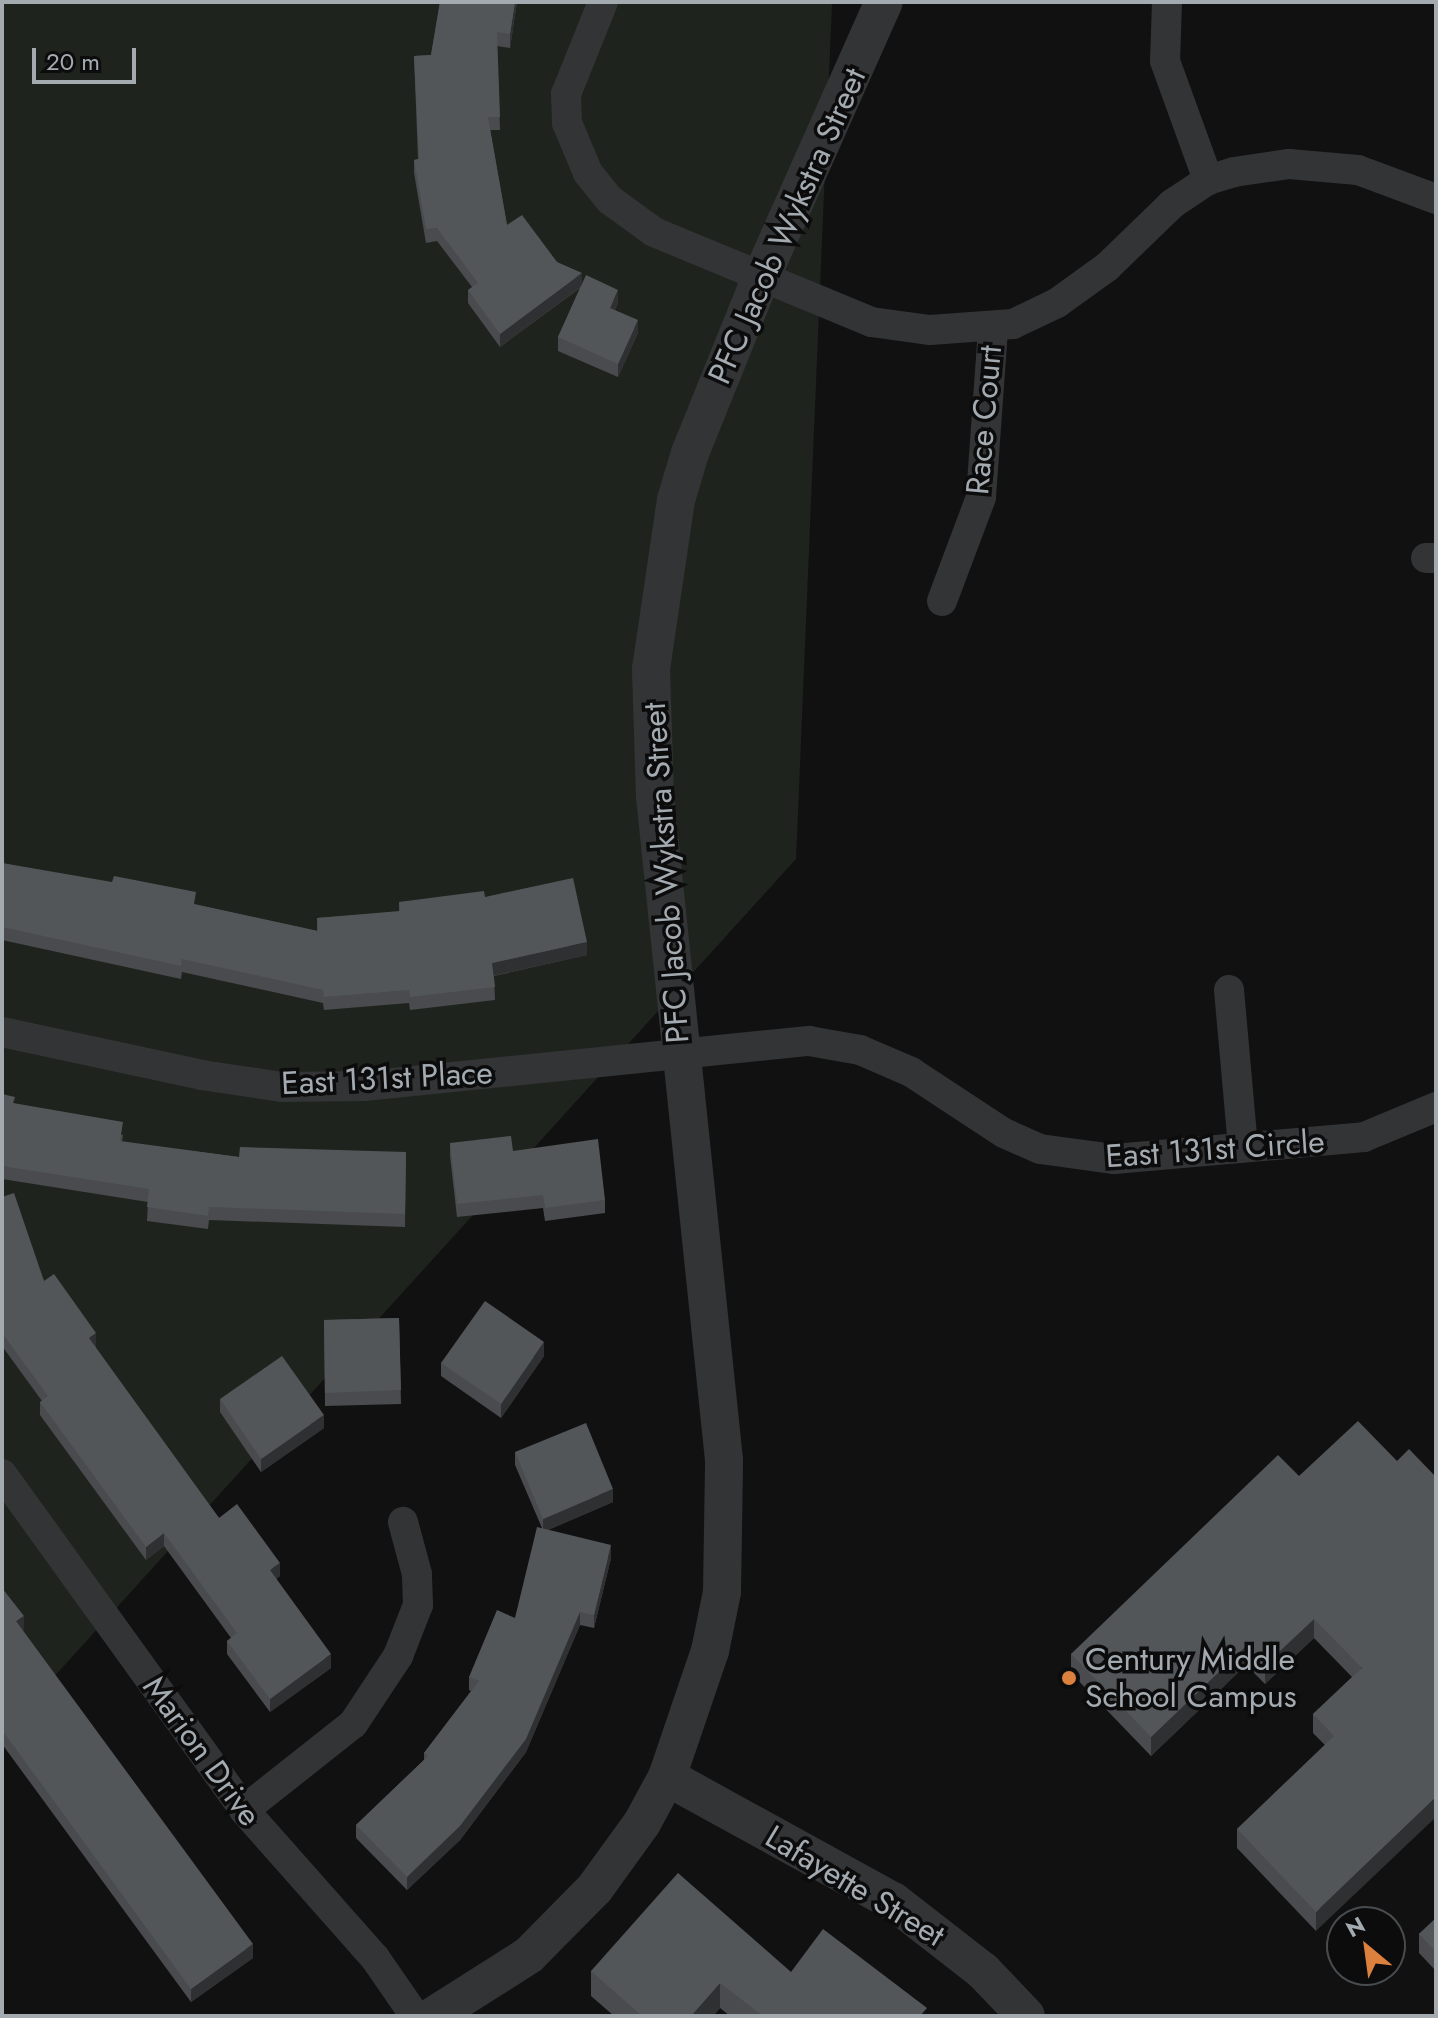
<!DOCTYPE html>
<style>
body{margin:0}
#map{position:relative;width:1438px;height:2018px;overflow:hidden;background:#111112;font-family:Jost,sans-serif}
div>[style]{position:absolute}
.green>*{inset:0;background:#1e241d}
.minor>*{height:30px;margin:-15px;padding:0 15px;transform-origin:15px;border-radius:15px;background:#323436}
.tertiary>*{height:38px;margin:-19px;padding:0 19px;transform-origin:19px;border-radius:19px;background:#323436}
.wall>*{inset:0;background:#494b4e}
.shaded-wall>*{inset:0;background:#2e3032}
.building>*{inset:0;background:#525659}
.dots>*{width:22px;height:22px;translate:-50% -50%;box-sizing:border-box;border:4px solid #0c0c0d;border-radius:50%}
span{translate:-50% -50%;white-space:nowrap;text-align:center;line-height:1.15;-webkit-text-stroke:7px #0c0c0d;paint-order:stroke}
.street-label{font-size:32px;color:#a3abb1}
.poi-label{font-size:32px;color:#a3abb1}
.left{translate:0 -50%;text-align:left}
.frame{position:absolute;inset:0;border:4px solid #a3abb1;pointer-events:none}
.north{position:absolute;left:1326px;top:1906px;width:80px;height:80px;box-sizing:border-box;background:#0c0c0d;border:2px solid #484c4f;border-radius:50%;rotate:331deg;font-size:22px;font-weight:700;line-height:32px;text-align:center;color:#a3abb1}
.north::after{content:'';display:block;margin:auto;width:28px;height:36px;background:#dc803e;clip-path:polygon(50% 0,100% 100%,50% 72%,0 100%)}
.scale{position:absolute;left:32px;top:48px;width:104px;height:36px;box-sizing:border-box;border:4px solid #a3abb1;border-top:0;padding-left:10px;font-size:24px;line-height:28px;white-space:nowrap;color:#a3abb1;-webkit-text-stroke:6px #0c0c0d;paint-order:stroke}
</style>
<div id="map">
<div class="green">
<div style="clip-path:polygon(2px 2px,832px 2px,796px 859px,2px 1734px)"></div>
</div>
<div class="minor">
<div style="left:603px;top:2px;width:99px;rotate:111.9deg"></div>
<div style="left:566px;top:94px;width:29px;rotate:88deg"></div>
<div style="left:567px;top:123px;width:54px;rotate:67.2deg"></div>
<div style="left:588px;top:173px;width:35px;rotate:51deg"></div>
<div style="left:610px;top:200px;width:54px;rotate:36deg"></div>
<div style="left:654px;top:232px;width:235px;rotate:22.5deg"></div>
<div style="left:871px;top:322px;width:60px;rotate:7.7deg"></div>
<div style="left:930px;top:330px;width:83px;rotate:-4.1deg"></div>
<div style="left:1013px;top:324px;width:49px;rotate:-25.5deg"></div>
<div style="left:1057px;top:303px;width:62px;rotate:-35.8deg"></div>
<div style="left:1107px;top:267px;width:91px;rotate:-44.1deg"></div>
<div style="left:1172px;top:204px;width:43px;rotate:-33.7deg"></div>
<div style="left:1208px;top:180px;width:27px;rotate:-17deg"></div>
<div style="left:1234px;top:172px;width:56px;rotate:-8.3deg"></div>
<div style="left:1289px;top:164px;width:69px;rotate:5deg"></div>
<div style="left:1358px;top:170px;width:83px;rotate:20.4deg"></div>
<div style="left:1167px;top:2px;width:59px;rotate:91.9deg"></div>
<div style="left:1165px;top:61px;width:127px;rotate:70.1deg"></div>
<div style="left:1426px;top:558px;width:10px"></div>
<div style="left:942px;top:601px;width:111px;rotate:-69.4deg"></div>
<div style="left:981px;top:497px;width:168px;rotate:-85.9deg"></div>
<div style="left:1229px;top:990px;width:158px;rotate:84.9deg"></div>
<div style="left:2px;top:1032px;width:205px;rotate:12.1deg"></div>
<div style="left:202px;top:1075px;width:81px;rotate:8.5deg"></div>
<div style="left:282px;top:1087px;width:82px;rotate:-0.7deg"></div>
<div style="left:364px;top:1086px;width:447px;rotate:-5.8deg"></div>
<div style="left:809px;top:1041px;width:52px;rotate:10deg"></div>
<div style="left:860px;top:1050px;width:56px;rotate:23.3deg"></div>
<div style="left:911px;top:1072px;width:111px;rotate:33.3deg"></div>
<div style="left:1004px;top:1133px;width:39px;rotate:24deg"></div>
<div style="left:1040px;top:1149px;width:75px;rotate:7.7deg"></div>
<div style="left:1114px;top:1159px;width:251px;rotate:-5deg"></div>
<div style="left:1364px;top:1137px;width:78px;rotate:-22.6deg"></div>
<div style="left:2px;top:1474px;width:414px;rotate:54.2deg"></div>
<div style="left:244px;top:1810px;width:198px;rotate:48.5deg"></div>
<div style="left:375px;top:1958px;width:70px;rotate:55.4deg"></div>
<div style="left:244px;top:1810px;width:139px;rotate:-38.3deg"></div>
<div style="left:353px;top:1724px;width:82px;rotate:-56.5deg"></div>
<div style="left:398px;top:1656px;width:55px;rotate:-68.6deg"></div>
<div style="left:418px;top:1605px;width:31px;rotate:-92deg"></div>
<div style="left:417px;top:1574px;width:54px;rotate:-105.1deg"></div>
</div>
<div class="tertiary">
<div style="left:667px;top:1777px;width:258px;rotate:28.8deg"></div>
<div style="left:893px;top:1901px;width:114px;rotate:37.9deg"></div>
<div style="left:983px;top:1971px;width:62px;rotate:46.3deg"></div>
<div style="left:433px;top:2016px;width:114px;rotate:-32.4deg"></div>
<div style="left:529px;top:1955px;width:94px;rotate:-45.4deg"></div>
<div style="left:595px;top:1888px;width:80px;rotate:-54.1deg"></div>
<div style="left:642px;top:1823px;width:52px;rotate:-61.5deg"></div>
<div style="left:667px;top:1777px;width:133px;rotate:-71.2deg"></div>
<div style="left:710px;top:1651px;width:60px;rotate:-78.5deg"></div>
<div style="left:722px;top:1592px;width:132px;rotate:-89.1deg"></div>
<div style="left:724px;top:1460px;width:667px;rotate:-95.94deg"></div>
<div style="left:655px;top:797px;width:128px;rotate:-91.8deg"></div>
<div style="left:651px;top:669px;width:171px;rotate:-81.6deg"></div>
<div style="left:676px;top:500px;width:49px;rotate:-73.4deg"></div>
<div style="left:690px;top:453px;width:187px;rotate:-68deg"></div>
<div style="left:760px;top:280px;width:304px;rotate:-66deg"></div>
</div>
<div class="wall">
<div style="clip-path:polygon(440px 2px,517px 2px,510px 48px,497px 46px,500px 130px,490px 130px,507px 225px,557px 262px,582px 284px,618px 303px,615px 310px,638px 333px,618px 377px,558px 351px,558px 337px,580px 288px,500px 347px,468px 303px,468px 290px,472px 287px,437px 241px,426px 243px,414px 173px,414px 160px,418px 159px,414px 56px,431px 55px)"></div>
<div style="clip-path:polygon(2px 863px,317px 931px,317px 918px,399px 912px,399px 902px,485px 897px,587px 955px,494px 976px,495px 1000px,410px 1010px,409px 1003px,324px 1010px,323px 1003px,182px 972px,181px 979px,2px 940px)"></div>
<div style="clip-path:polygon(2px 1094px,15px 1104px,123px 1135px,122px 1142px,239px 1157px,406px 1152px,405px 1227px,209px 1220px,208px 1229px,147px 1221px,148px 1202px,2px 1179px)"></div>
<div style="clip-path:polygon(450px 1143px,513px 1151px,605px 1200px,605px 1213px,545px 1221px,543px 1208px,457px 1217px,450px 1156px)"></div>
<div style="clip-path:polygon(2px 1197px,44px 1281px,96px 1346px,95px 1347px,219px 1518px,280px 1576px,276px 1579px,331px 1668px,270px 1712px,227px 1654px,227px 1641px,231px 1638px,164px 1546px,146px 1560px,40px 1415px,40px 1402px,42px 1401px,2px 1346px)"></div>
<div style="clip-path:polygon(399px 1318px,401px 1404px,325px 1406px,324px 1320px)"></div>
<div style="clip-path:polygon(544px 1356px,501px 1418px,441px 1376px,441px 1363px)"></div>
<div style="clip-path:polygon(220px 1399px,324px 1428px,261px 1472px,220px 1412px)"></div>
<div style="clip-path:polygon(515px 1452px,613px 1502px,548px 1530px,611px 1558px,594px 1628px,580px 1625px,526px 1752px,460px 1840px,407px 1890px,356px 1838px,356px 1825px,424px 1760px,424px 1753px,471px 1691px,469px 1690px,469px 1677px,515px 1618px,542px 1528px,515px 1465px)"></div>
<div style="clip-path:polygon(1397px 1461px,1316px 1931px,1237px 1848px,1237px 1829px,1325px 1745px,1313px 1733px,1313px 1714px,1352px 1677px,1314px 1638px,1265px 1684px,1246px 1665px,1151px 1756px,1071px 1673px,1071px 1654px,1299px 1476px)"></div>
<div style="clip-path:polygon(2px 1588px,24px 1629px,22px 1630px,253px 1958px,191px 2002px,2px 1744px)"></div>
<div style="clip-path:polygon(1436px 1918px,1436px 1971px,1419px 1953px,1419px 1934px)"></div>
<div style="clip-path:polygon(591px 1971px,791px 1972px,927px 2016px,730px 2016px,720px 2008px,713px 2016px,614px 2016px,591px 1996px)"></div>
</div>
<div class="shaded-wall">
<div style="clip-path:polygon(515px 2px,517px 2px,510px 48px,510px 34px)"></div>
<div style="clip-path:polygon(582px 273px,582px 286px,500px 347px,500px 334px)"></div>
<div style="clip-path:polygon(618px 290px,618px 303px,610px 321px,610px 308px)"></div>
<div style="clip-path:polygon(638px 320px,638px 333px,618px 377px,618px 364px)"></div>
<div style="clip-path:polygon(587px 942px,587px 955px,492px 976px,492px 963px)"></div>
<div style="clip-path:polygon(96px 1333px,96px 1346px,89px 1351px,89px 1338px)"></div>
<div style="clip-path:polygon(544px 1342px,544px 1356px,501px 1418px,501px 1404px)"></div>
<div style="clip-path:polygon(324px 1415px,324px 1428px,261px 1472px,261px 1459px)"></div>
<div style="clip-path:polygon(613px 1489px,613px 1502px,543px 1532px,543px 1519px)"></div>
<div style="clip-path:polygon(164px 1533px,164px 1546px,146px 1560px,146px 1547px)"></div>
<div style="clip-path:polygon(611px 1545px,611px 1558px,594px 1628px,594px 1615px)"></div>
<div style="clip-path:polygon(280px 1563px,280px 1576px,270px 1584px,270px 1570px)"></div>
<div style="clip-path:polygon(580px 1612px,580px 1625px,526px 1752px,460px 1840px,407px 1890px,407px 1877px)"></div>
<div style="clip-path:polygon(24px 1616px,24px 1629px,16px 1634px,16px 1621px)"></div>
<div style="clip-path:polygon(1314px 1619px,1314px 1638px,1265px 1684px,1265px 1665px)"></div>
<div style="clip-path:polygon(1246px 1646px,1246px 1665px,1151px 1756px,1151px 1737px)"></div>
<div style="clip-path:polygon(331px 1654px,331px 1668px,270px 1712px,270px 1699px)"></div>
<div style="clip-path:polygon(1436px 1797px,1436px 1817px,1316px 1931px,1316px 1912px)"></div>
<div style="clip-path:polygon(253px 1944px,253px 1958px,191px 2002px,191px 1989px)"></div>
<div style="clip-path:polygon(720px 1983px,720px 2008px,713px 2016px,691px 2016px)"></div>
</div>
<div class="building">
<div style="clip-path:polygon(440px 2px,515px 2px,510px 34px,497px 32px,500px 117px,488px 117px,507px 225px,522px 215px,557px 262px,582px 273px,500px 334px,468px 290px,478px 283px,437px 228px,426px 229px,414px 160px,419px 159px,414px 56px,431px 55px)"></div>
<div style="clip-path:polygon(586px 275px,618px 290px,610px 308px,638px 320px,618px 364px,558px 337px)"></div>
<div style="clip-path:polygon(2px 863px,112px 882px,114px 876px,196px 892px,194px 904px,318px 931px,317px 918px,400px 911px,399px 902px,484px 891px,485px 897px,573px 878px,587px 942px,492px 963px,495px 987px,410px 997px,409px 990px,324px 997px,323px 990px,182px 959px,181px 966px,2px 927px)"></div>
<div style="clip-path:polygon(2px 1094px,15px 1097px,13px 1103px,123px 1122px,120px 1141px,239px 1157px,240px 1147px,406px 1152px,405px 1214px,209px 1207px,208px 1216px,147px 1207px,149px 1189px,2px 1166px)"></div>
<div style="clip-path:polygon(511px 1136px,513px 1151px,598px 1139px,605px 1200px,545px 1208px,543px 1195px,457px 1204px,450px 1143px)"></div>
<div style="clip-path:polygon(14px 1193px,44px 1281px,54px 1274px,96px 1333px,89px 1338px,219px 1518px,237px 1504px,280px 1563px,270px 1570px,331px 1654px,270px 1699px,227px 1641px,237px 1633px,164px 1533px,146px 1547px,40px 1402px,48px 1396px,2px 1333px,2px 1197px)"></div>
<div style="clip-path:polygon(485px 1301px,544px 1342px,501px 1404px,441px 1363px)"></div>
<div style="clip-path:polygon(399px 1318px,401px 1390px,325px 1393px,324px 1320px)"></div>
<div style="clip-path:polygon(282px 1356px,324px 1415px,261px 1459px,220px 1399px)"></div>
<div style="clip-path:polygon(1358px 1421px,1397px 1461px,1409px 1449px,1436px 1477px,1436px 1797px,1316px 1912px,1237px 1829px,1334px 1736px,1313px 1714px,1362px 1668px,1314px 1619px,1265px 1665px,1246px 1646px,1151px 1737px,1071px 1654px,1278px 1455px,1299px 1476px)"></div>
<div style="clip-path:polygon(586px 1423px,613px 1489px,543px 1519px,515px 1452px)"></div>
<div style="clip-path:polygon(537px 1527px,611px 1545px,594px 1615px,580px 1612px,526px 1739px,460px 1826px,407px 1877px,356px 1825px,428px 1756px,424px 1753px,479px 1681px,469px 1677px,497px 1610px,515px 1618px)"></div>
<div style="clip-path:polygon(2px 1588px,24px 1616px,16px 1621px,253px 1944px,191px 1989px,2px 1730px)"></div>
<div style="clip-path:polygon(678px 1873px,791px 1972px,823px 1929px,927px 2008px,920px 2016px,763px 2016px,720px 1983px,691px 2016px,642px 2016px,591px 1971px)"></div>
<div style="clip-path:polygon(1436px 1918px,1436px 1952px,1419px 1934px)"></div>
</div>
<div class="dots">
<div style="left:1069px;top:1678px;background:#dc803e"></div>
</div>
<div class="street-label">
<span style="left:787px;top:226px;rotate:-66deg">PFC Jacob Wykstra Street</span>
<span style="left:984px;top:420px;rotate:-85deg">Race Court</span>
<span style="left:666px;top:873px;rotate:-94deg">PFC Jacob Wykstra Street</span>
<span style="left:387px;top:1078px;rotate:-3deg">East 131st Place</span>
<span style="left:1215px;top:1149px;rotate:-4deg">East 131st Circle</span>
<span style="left:202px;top:1751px;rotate:54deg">Marion Drive</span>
<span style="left:855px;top:1886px;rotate:31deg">Lafayette Street</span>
</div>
<div class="poi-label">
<span class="left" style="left:1085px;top:1678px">Century Middle<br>School Campus</span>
</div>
<div class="frame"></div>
<div class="north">N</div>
<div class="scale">20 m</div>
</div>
